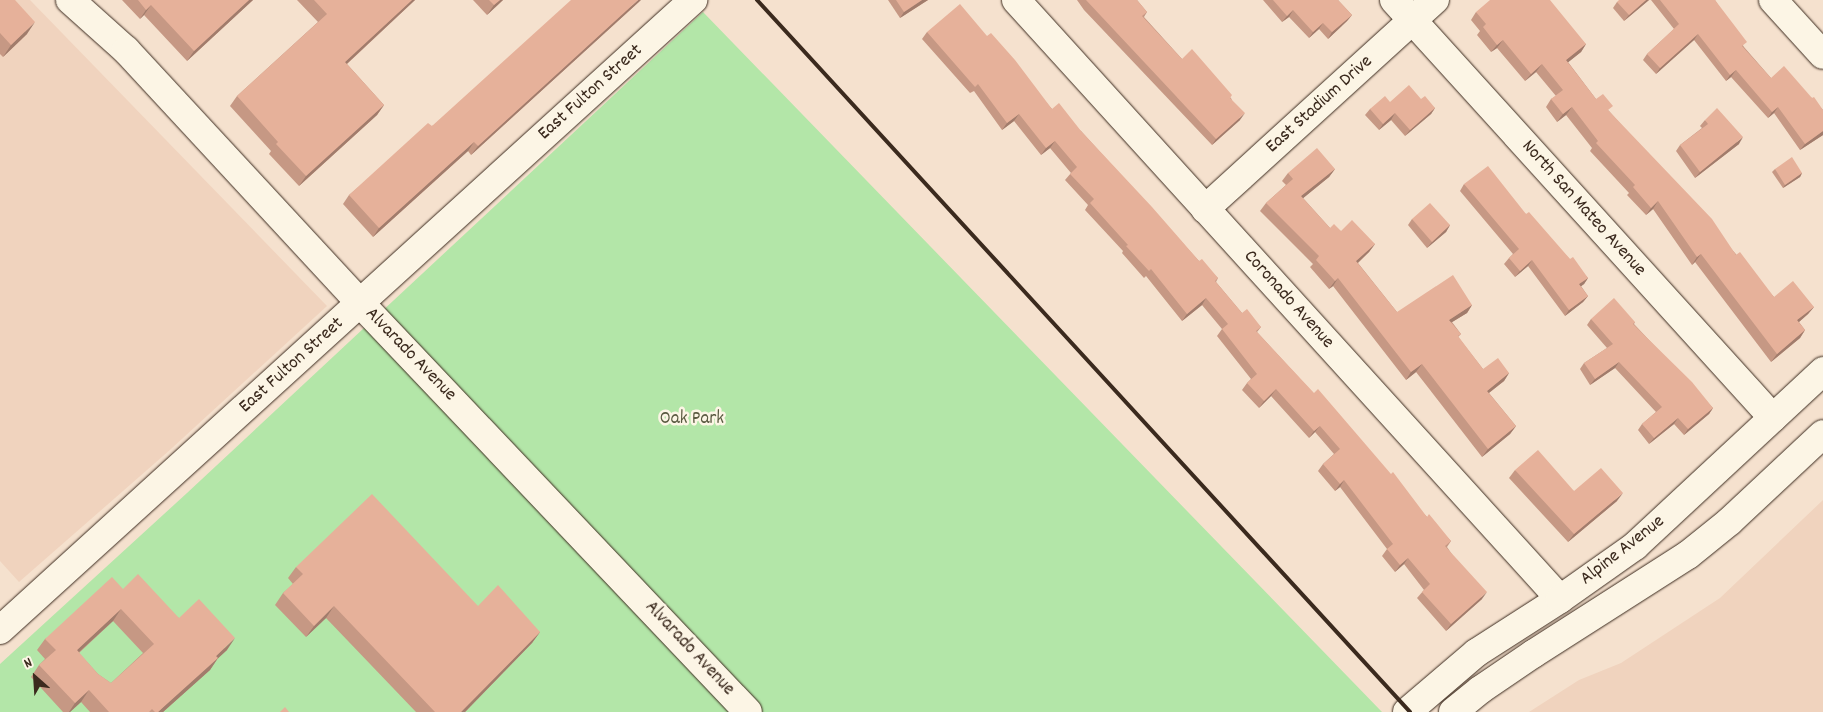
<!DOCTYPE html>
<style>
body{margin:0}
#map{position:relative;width:1823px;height:712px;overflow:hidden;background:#f5e1ce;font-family:Dekko,sans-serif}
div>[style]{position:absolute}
.built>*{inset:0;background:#f0d3be}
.green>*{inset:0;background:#b3e6a8}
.roads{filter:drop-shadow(0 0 1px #3b2a1e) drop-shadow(0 0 1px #3b2a1e)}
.minor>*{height:28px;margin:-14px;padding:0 14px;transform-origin:14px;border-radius:14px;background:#fcf5e5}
.rail>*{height:4px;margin:-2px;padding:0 2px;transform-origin:2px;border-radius:2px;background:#3b2a1e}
.wall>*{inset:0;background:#c69884}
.shaded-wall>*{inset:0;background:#a17c6c}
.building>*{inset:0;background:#e6b19a}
span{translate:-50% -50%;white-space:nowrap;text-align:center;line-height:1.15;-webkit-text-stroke:5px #fcf5e5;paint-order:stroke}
.street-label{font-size:19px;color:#3b2a1e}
.park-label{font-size:19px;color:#595940}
.north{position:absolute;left:10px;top:652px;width:50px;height:50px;-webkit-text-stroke:4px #fcf5e5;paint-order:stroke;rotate:334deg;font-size:14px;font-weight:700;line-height:20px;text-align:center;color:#3b2a1e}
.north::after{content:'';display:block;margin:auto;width:18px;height:22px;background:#3b2a1e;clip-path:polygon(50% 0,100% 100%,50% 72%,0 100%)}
</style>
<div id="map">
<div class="built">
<div style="clip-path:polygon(0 0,30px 0,327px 306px,171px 449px,19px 582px,0 561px)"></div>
<div style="clip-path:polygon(1823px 500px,1823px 712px,1529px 712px,1579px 680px,1621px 663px,1720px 598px)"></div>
</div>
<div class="green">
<div style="clip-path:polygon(703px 12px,1382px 712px,0 712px,0 664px,187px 493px)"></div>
</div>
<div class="roads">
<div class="minor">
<div style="left:70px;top:0;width:75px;rotate:41.8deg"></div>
<div style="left:126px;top:50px;width:346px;rotate:47.2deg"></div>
<div style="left:361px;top:304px;width:562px;rotate:46.51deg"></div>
<div style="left:1016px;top:0;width:809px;rotate:47.75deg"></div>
<div style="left:1394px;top:0;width:564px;rotate:47.8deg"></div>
<div style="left:1773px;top:0;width:74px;rotate:47.7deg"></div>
<div style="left:1205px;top:209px;width:311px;rotate:-42.3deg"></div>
<div style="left:0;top:630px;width:937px;rotate:-42.27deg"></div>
<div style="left:1407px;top:712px;width:91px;rotate:-40.5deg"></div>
<div style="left:1476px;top:653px;width:100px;rotate:-32.7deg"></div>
<div style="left:1560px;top:599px;width:92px;rotate:-35.2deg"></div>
<div style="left:1635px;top:546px;width:257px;rotate:-42.9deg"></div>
<div style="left:1453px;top:712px;width:35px;rotate:-39deg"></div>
<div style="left:1480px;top:690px;width:64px;rotate:-34.2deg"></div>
<div style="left:1533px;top:654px;width:184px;rotate:-32.6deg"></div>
<div style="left:1688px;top:555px;width:54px;rotate:-39deg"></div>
<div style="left:1730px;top:521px;width:127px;rotate:-43.1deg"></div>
</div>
</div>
<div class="rail">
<div style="left:757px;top:0;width:966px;rotate:47.47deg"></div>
</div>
<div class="wall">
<div style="clip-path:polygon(0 0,27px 34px,3px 57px,0 54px)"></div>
<div style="clip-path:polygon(122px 0,253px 0,187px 61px,144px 15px,140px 19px)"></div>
<div style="clip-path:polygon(297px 0,415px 0,347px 64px,384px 105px,377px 115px,299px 186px,269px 154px,271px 151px,230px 106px,237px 96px,318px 22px)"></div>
<div style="clip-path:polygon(473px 0,503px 0,487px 15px)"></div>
<div style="clip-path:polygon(641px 0,471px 155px,468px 151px,373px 237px,343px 204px,349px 195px,432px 126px)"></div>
<div style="clip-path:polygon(888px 0,928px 0,900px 18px)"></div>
<div style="clip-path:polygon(1077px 0,1137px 0,1147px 12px,1144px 17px,1182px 59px,1231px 98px,1240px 120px,1212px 145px,1084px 10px)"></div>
<div style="clip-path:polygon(1263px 0,1338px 0,1352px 15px,1347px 21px,1328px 39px,1319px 29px,1309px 38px,1289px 17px,1282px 22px)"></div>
<div style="clip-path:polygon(1649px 0,1624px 21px,1613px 8px,1617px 2px)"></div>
<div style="clip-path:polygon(1651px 0,1715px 0,1744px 47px,1771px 78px,1812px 98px,1823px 110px,1823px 135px,1800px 150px,1774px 113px,1768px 118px,1731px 77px,1726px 81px,1694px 40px,1656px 74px,1643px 60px,1647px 54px,1674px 29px)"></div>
<div style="clip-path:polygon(1476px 12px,1586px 44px,1581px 52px,1568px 62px,1596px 99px,1609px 111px,1774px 297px,1814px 307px,1808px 314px,1799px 322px,1805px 330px,1800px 338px,1771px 362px,1695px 262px,1692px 265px,1653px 209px,1646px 215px,1627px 195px,1629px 193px,1590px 151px,1592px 148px,1566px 115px,1557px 122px,1546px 107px,1551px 99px,1556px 96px,1536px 72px,1525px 81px,1497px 48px,1491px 52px,1477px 35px,1480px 31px,1471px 20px)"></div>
<div style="clip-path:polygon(927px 32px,987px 36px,1052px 109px,1081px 131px,1199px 261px,1218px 278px,1216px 282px,1242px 313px,1261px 327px,1257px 332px,1427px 517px,1451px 541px,1447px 547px,1482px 599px,1446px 631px,1417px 598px,1424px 590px,1404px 564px,1395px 572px,1382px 556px,1387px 549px,1340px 487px,1335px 491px,1318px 471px,1323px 464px,1334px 454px,1315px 432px,1309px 438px,1271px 396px,1259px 408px,1242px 390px,1247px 383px,1251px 379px,1217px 336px,1222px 329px,1202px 305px,1182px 321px,1146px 276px,1144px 278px,1122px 253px,1123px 251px,1085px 210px,1088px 205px,1065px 180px,1071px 173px,1050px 148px,1041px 155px,1014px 121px,1002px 130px,974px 91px,970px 93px,922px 39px)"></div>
<div style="clip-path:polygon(1421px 99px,1435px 108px,1431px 114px,1405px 136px,1391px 120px,1379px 130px,1365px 115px,1370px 109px,1390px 102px)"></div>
<div style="clip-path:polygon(1705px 120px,1739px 144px,1695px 178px,1676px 151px,1680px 145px,1702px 128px,1700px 126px)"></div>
<div style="clip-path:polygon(1335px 169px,1329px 177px,1303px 198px,1330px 228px,1341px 231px,1375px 244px,1369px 252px,1358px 263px,1397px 312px,1472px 305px,1467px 313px,1452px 322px,1461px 334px,1458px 337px,1483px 369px,1509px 373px,1504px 381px,1489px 393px,1516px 426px,1510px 434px,1482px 457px,1416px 372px,1406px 380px,1333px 286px,1329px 289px,1310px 267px,1313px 264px,1260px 211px,1266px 203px,1286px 185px,1282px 181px,1288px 173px)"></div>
<div style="clip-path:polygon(1775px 169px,1802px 173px,1800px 177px,1783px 188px,1772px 172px)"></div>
<div style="clip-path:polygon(1464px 184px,1526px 214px,1588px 278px,1584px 284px,1581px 286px,1588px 296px,1583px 302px,1565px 316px,1528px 266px,1515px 277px,1504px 264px,1509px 258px,1513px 254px,1460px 191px)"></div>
<div style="clip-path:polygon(1412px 219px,1450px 225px,1446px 232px,1427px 248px,1408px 225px)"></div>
<div style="clip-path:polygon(1591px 319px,1635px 322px,1634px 324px,1713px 408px,1709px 414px,1684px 435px,1674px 424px,1649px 444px,1638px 430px,1642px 424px,1656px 412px,1615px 368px,1590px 385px,1580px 369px,1584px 363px,1607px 348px,1587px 325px)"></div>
<div style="clip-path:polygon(1515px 470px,1574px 491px,1617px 501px,1568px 542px,1509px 478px)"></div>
<div style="clip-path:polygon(296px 567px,478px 606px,540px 632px,532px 643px,465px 712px,416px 712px,326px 618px,306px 637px,275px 605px,283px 593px,293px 584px,288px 578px)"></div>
<div style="clip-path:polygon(evenodd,123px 589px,179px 618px,227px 650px,218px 658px,210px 670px,163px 712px,90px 712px,81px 702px,70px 712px,63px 712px,31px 677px,39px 665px,45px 659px,37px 650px,45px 639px,123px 589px,113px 621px,143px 653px,111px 683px,98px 674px,79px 653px,113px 621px)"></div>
</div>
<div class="shaded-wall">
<div style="clip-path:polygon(249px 0,253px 0,187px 61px,194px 51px)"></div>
<div style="clip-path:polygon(412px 0,415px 0,338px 72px,345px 62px)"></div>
<div style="clip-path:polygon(500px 0,503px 0,487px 15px,494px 5px)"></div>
<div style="clip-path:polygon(638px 0,641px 0,471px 155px,478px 146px)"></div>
<div style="clip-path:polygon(922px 0,928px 0,900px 18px,904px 12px)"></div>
<div style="clip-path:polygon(1646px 0,1649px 0,1624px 21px,1629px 15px)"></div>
<div style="clip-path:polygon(151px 5px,144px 15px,140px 19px,146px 10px)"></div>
<div style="clip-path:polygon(1293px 10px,1289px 17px,1282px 22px,1287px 16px)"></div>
<div style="clip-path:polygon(1352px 15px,1347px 21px,1328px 39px,1332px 32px)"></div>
<div style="clip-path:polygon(35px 22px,27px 34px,3px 57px,11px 45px)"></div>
<div style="clip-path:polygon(1323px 23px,1319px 29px,1309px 38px,1313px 32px)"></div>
<div style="clip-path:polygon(1698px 34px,1694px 40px,1656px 74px,1660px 68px)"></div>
<div style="clip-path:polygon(1503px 40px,1497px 48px,1491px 52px,1497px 45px)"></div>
<div style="clip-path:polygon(1586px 44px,1581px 52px,1561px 68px,1566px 60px)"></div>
<div style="clip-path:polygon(1542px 64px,1536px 72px,1525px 81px,1531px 74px)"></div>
<div style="clip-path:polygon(1736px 70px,1731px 77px,1726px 81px,1730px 75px)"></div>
<div style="clip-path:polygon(384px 105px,377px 115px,299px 186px,306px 176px)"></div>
<div style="clip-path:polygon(1572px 107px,1566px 115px,1557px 122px,1563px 114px)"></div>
<div style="clip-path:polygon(1778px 107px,1774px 113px,1768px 118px,1772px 112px)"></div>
<div style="clip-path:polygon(1435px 108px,1431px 114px,1405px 136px,1410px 130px)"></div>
<div style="clip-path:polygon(1245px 113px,1240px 120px,1212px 145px,1216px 139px)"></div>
<div style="clip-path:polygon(1395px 113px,1391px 120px,1379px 130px,1383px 124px)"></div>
<div style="clip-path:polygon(1019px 114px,1014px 121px,1002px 130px,1007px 123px)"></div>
<div style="clip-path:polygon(1823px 131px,1823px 135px,1800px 150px,1805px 144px)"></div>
<div style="clip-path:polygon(1743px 137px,1739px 144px,1695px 178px,1700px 172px)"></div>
<div style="clip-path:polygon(1055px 141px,1050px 148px,1041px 155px,1046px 148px)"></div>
<div style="clip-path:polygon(474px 142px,468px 151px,373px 237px,379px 228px)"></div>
<div style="clip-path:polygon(1335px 169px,1329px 177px,1296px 204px,1301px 196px)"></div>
<div style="clip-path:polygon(1802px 173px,1800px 177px,1783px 188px,1785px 185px)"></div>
<div style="clip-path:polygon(1658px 201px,1653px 209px,1646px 215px,1651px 208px)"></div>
<div style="clip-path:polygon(1450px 225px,1446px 232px,1427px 248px,1432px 242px)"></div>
<div style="clip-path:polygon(1375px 244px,1369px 252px,1351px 269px,1356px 261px)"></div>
<div style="clip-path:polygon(1701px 254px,1695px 262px,1692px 265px,1697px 257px)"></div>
<div style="clip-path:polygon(1532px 260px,1528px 266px,1515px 277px,1520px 271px)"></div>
<div style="clip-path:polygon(1338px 278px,1333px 286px,1329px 289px,1335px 281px)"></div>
<div style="clip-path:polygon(1588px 278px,1584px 284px,1575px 291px,1579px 284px)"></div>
<div style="clip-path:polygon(1588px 296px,1583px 302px,1565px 316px,1569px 310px)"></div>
<div style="clip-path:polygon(1206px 298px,1202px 305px,1182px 321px,1187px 314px)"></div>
<div style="clip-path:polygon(1472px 305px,1467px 313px,1444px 327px,1449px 320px)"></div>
<div style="clip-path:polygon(1814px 307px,1808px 314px,1792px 328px,1797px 320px)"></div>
<div style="clip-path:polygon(1805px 330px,1800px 338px,1771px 362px,1777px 354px)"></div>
<div style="clip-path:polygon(1619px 362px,1615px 368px,1590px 385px,1595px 379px)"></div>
<div style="clip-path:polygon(1422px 364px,1416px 372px,1406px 380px,1411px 372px)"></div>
<div style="clip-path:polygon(1509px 373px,1504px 381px,1481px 399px,1487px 391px)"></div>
<div style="clip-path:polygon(1276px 389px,1271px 396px,1259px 408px,1264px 401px)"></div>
<div style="clip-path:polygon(1713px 408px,1709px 414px,1684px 435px,1688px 429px)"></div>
<div style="clip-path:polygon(1678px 418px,1674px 424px,1649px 444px,1654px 438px)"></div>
<div style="clip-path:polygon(1320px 426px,1315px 432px,1309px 438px,1314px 431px)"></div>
<div style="clip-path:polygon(1516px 426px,1510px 434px,1482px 457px,1488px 449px)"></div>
<div style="clip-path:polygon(1344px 480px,1340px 487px,1335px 491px,1340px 484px)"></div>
<div style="clip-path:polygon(1623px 493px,1617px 501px,1568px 542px,1574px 534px)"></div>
<div style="clip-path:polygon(1408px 558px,1404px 564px,1395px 572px,1400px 565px)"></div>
<div style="clip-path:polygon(1487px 592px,1482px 599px,1446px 631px,1451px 624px)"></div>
<div style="clip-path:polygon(334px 606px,326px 618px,306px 637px,314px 626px)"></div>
<div style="clip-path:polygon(121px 609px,113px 621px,68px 662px,77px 650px)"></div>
<div style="clip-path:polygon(540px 632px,532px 643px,465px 712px,461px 712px)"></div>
<div style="clip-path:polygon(235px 638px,227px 650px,213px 663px,218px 658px,210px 670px,163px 712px,158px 712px)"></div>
<div style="clip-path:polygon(89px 690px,81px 702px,70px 712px,69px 712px,75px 703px)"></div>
</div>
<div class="building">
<div style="clip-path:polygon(0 0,15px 0,35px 22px,11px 45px,0 33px)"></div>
<div style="clip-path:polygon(138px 0,249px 0,194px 51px,151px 5px,146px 10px)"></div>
<div style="clip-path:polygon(314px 0,412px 0,345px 62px,384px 105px,306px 176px,276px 144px,278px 142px,237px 96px,327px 14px)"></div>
<div style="clip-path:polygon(489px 0,500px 0,494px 5px)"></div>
<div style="clip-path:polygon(571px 0,638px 0,478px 146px,474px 142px,379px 228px,349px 195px,428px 123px,432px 126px)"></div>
<div style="clip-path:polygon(896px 0,922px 0,904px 12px)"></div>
<div style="clip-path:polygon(1086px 0,1137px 0,1147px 12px,1142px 16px,1182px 59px,1192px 49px,1232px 95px,1230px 98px,1245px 113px,1216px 139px)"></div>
<div style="clip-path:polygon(1273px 0,1338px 0,1352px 15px,1332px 32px,1323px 23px,1313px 32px,1293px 10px,1287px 16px)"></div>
<div style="clip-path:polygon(1490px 0,1550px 0,1586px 44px,1566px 60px,1596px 99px,1603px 94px,1613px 106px,1608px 110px,1712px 219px,1736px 255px,1740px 252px,1774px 297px,1793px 281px,1814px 307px,1797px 320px,1805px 330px,1777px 354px,1701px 254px,1697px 257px,1658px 201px,1651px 208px,1633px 187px,1635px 185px,1596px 143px,1598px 141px,1572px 107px,1563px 114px,1551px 99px,1563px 90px,1542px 64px,1531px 74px,1503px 40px,1497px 45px,1483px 27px,1486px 24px,1476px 12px)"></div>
<div style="clip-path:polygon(1619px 0,1646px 0,1629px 15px,1617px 2px)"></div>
<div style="clip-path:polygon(1660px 0,1715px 0,1747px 42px,1742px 46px,1771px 78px,1784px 66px,1812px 98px,1814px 97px,1823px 110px,1823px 131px,1805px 144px,1778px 107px,1772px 112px,1736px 70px,1730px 75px,1698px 34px,1660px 68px,1647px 54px,1679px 24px)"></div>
<div style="clip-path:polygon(960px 4px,987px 36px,991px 33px,1015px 60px,1052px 109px,1059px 103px,1081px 131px,1152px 207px,1199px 261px,1202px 259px,1218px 278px,1215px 281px,1242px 313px,1247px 309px,1261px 327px,1256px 331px,1314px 393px,1318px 389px,1391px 474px,1393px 472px,1427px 517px,1429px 514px,1451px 541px,1445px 546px,1487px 592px,1451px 624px,1422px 592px,1430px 584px,1408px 558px,1400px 565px,1387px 549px,1393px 544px,1344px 480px,1340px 484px,1323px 464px,1340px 449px,1320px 426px,1314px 431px,1276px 389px,1264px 401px,1247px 383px,1257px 374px,1222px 329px,1228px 324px,1206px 298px,1187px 314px,1151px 269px,1149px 271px,1126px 246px,1128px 245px,1090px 203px,1094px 199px,1070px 174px,1077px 167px,1055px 141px,1046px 148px,1019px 114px,1007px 123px,978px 84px,975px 87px,927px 32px)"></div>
<div style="clip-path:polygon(1409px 85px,1421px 99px,1425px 96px,1435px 108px,1410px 130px,1395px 113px,1383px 124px,1370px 109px,1385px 96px,1390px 102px)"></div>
<div style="clip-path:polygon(1717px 108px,1743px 137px,1700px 172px,1680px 145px,1708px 124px,1705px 120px)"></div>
<div style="clip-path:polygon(1317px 148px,1335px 169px,1301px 196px,1330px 228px,1334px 224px,1341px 231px,1352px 220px,1375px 244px,1356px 261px,1397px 312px,1453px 275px,1472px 305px,1449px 320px,1461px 334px,1458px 336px,1483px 369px,1498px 358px,1509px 373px,1487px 391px,1516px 426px,1488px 449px,1422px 364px,1411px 372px,1338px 278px,1335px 281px,1316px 260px,1319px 256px,1266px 203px,1293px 179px,1288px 173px)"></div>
<div style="clip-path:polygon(1792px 157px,1802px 173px,1785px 185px,1775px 169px)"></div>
<div style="clip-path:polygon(1488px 166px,1526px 214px,1529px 212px,1570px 259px,1573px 257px,1588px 278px,1579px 284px,1588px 296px,1569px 310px,1532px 260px,1520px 271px,1509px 258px,1519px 249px,1464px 184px)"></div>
<div style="clip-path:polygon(1430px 203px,1450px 225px,1432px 242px,1412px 219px)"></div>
<div style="clip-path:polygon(1614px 298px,1635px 322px,1633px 324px,1692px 382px,1713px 408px,1688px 429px,1678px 418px,1654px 438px,1642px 424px,1662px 407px,1619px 362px,1595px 379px,1584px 363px,1613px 344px,1591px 319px)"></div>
<div style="clip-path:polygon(1538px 450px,1574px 491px,1601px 468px,1623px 493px,1574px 534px,1515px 470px)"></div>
<div style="clip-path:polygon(372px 494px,478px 606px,498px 585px,540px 632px,461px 712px,435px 712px,334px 606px,314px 626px,283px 593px,303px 574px,296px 567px)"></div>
<div style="clip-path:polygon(evenodd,138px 574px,179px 618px,199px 599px,235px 638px,216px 656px,218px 658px,158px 712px,155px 712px,152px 709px,149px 712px,109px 712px,89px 690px,75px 703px,39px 665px,56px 650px,45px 639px,112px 577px,123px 589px,138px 574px,121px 609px,154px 644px,111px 683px,98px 674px,77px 650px,121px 609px)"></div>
<div style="clip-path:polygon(285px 707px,289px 712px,280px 712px)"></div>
</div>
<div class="street-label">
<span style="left:591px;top:93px;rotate:-42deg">East Fulton Street</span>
<span style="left:1320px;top:105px;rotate:-42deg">East Stadium Drive</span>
<span style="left:1583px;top:209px;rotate:48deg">North San Mateo Avenue</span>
<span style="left:1288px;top:300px;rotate:48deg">Coronado Avenue</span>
<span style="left:410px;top:355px;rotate:46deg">Alvarado Avenue</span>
<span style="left:292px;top:366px;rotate:-42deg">East Fulton Street</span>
<span style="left:1623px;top:551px;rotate:-38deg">Alpine Avenue</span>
<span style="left:689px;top:649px;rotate:47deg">Alvarado Avenue</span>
</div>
<div class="park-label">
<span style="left:692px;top:420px">Oak Park</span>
</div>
<div class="north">N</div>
</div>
